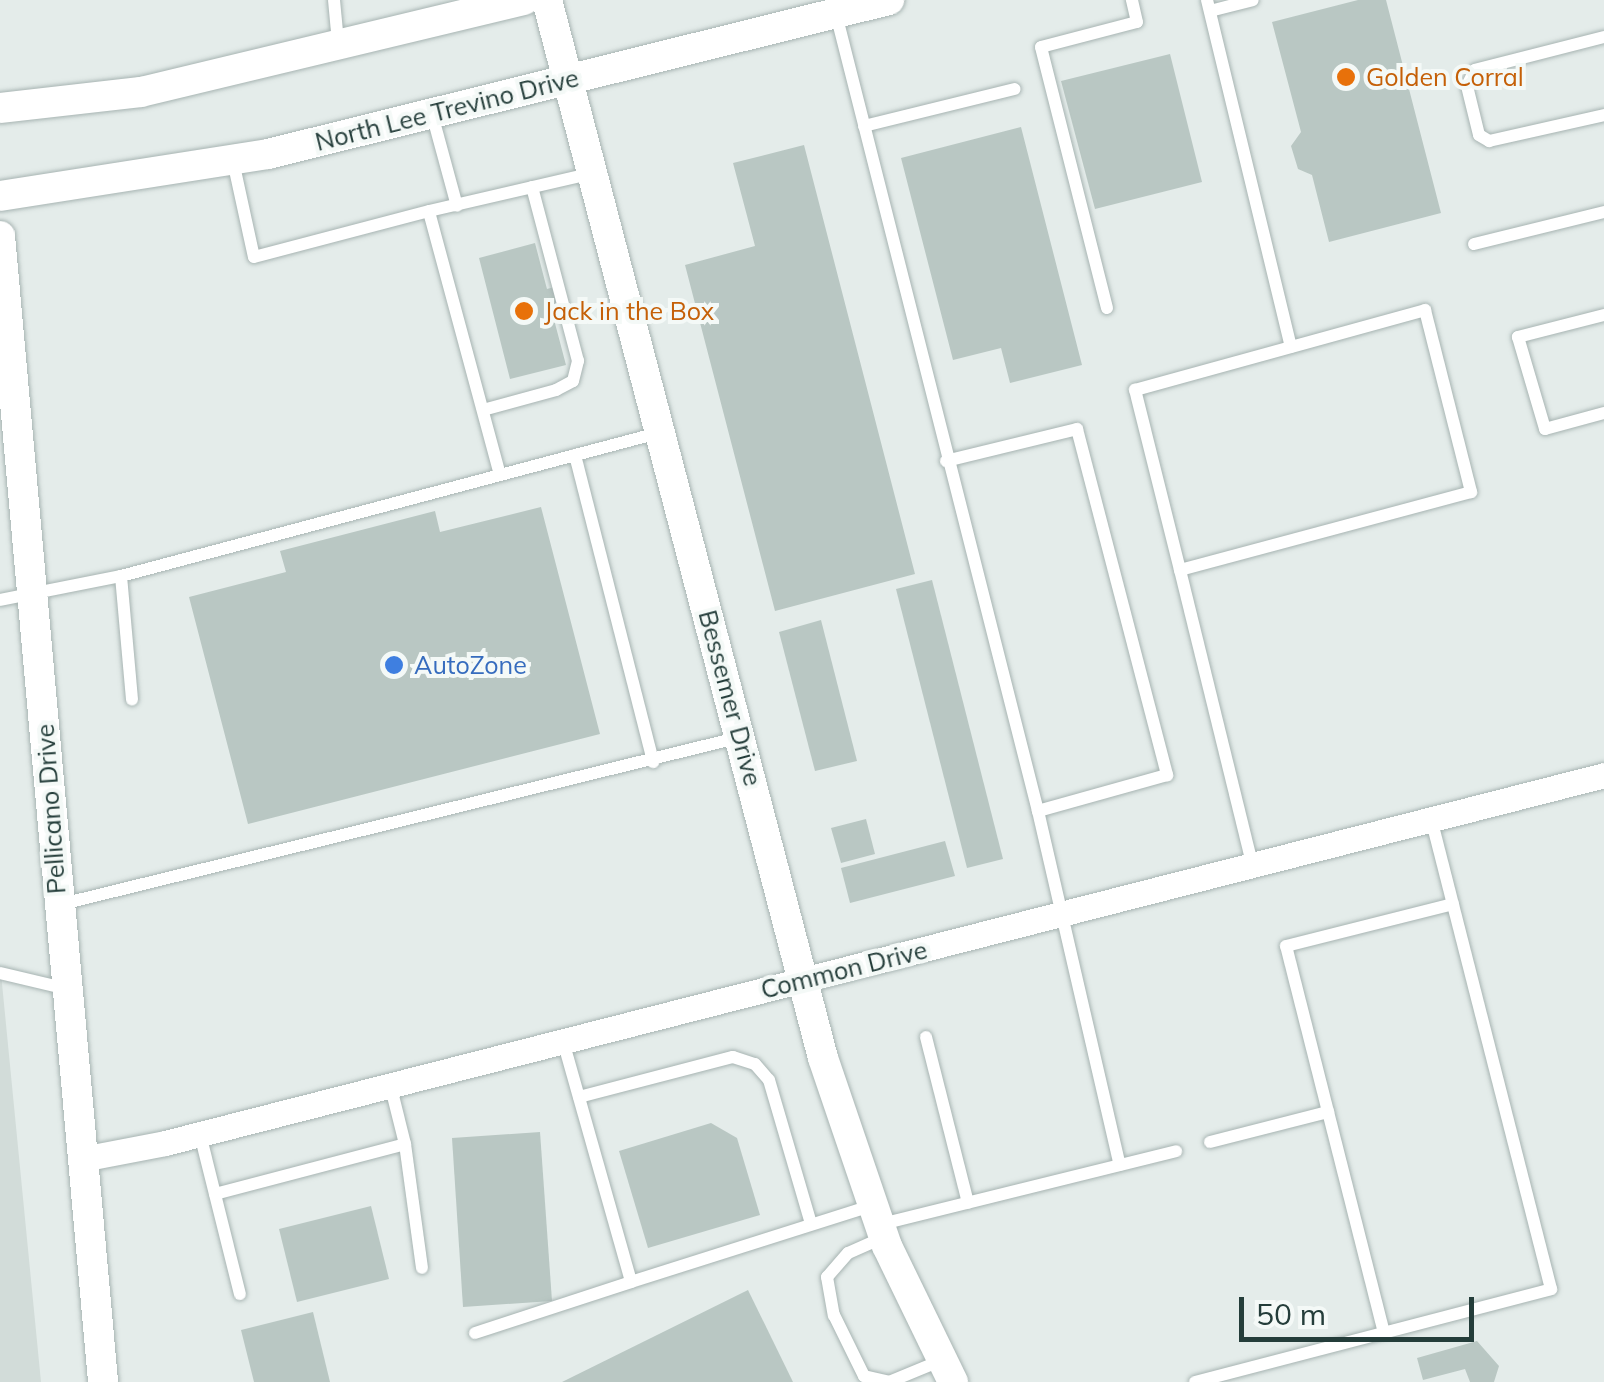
<!DOCTYPE html>
<style>
body{margin:0}
#map{position:relative;width:1604px;height:1382px;overflow:hidden;background:#e4ecea;font-family:Mulish,sans-serif}
div>[style]{position:absolute}
.built>*{inset:0;background:#d2dcd9}
.building>*{inset:0;background:#b9c7c3}
.roads{filter:drop-shadow(0 0 2px #a7b4b2) drop-shadow(0 0 2px #a7b4b2)}
.service>*{height:12px;margin:-6px;padding:0 6px;transform-origin:6px;border-radius:6px;background:#fff}
.minor>*{height:25px;margin:-12.5px;padding:0 12.5px;transform-origin:12.5px;border-radius:12.5px;background:#fff}
.tertiary>*{height:30px;margin:-15px;padding:0 15px;transform-origin:15px;border-radius:15px;background:#fff}
.secondary>*{height:30px;margin:-15px;padding:0 15px;transform-origin:15px;border-radius:15px;background:#fff}
.dots>*{width:28px;height:28px;translate:-50% -50%;box-sizing:border-box;border:5px solid #f4f9f7;border-radius:50%}
span{translate:-50% -50%;white-space:nowrap;text-align:center;line-height:1.15;-webkit-text-stroke:8px #f4f9f7;paint-order:stroke}
.food-label{font-size:25px;color:#c56008}
.left{translate:0 -50%;text-align:left}
.street-label{font-size:25px;color:#243d3a}
.shop-label{font-size:25px;color:#366cbe}
.scale{position:absolute;left:1239px;top:1297px;width:235px;height:45px;box-sizing:border-box;border:5px solid #243d3a;border-top:0;padding-left:12px;font-size:30px;line-height:35px;white-space:nowrap;color:#243d3a;-webkit-text-stroke:8px #f4f9f7;paint-order:stroke}
</style>
<div id="map">
<div class="built">
<div style="clip-path:polygon(0 963px,41px 1382px,0 1382px)"></div>
</div>
<div class="building">
<div style="clip-path:polygon(1358px 0,1386px 0,1441px 213px,1329px 242px,1312px 175px,1298px 169px,1291px 146px,1301px 132px,1272px 22px)"></div>
<div style="clip-path:polygon(1170px 54px,1202px 182px,1095px 209px,1061px 81px)"></div>
<div style="clip-path:polygon(1021px 127px,1082px 365px,1010px 383px,1001px 348px,953px 360px,901px 158px)"></div>
<div style="clip-path:polygon(804px 145px,915px 574px,775px 611px,685px 265px,755px 246px,733px 163px)"></div>
<div style="clip-path:polygon(535px 243px,547px 289px,554px 287px,559px 310px,552px 312px,566px 365px,510px 379px,479px 258px)"></div>
<div style="clip-path:polygon(541px 507px,600px 734px,248px 824px,189px 597px,286px 572px,280px 551px,435px 511px,440px 532px)"></div>
<div style="clip-path:polygon(932px 580px,1003px 859px,967px 868px,896px 589px)"></div>
<div style="clip-path:polygon(821px 620px,857px 761px,815px 771px,779px 632px)"></div>
<div style="clip-path:polygon(866px 819px,875px 854px,841px 863px,831px 828px)"></div>
<div style="clip-path:polygon(945px 841px,955px 876px,850px 903px,841px 868px)"></div>
<div style="clip-path:polygon(711px 1123px,737px 1138px,760px 1215px,648px 1248px,619px 1151px)"></div>
<div style="clip-path:polygon(540px 1132px,552px 1301px,463px 1307px,452px 1138px)"></div>
<div style="clip-path:polygon(371px 1206px,389px 1279px,297px 1302px,279px 1229px)"></div>
<div style="clip-path:polygon(748px 1290px,793px 1382px,562px 1382px)"></div>
<div style="clip-path:polygon(313px 1312px,330px 1382px,254px 1382px,241px 1330px)"></div>
<div style="clip-path:polygon(1477px 1341px,1499px 1366px,1494px 1382px,1470px 1382px,1465px 1369px,1423px 1380px,1417px 1358px)"></div>
</div>
<div class="roads">
<div class="service">
<div style="left:334px;top:0;width:42px;rotate:84.6deg"></div>
<div style="left:1207px;top:0;width:357px;rotate:76.4deg"></div>
<div style="left:1210px;top:11px;width:44px;rotate:-14.3deg"></div>
<div style="left:836px;top:14px;width:822px;rotate:75.78deg"></div>
<div style="left:1038px;top:811px;width:363px;rotate:77deg"></div>
<div style="left:1604px;top:37px;width:133px;rotate:165.7deg"></div>
<div style="left:1475px;top:70px;width:18px;rotate:117deg"></div>
<div style="left:1467px;top:86px;width:50px;rotate:76.2deg"></div>
<div style="left:1479px;top:135px;width:12px;rotate:31deg"></div>
<div style="left:1489px;top:141px;width:118px;rotate:-12.7deg"></div>
<div style="left:432px;top:114px;width:95px;rotate:74.8deg"></div>
<div style="left:864px;top:126px;width:155px;rotate:-13.8deg"></div>
<div style="left:233px;top:161px;width:98px;rotate:77.7deg"></div>
<div style="left:254px;top:257px;width:181px;rotate:-14.7deg"></div>
<div style="left:1474px;top:244px;width:134px;rotate:-13.8deg"></div>
<div style="left:1107px;top:308px;width:269px;rotate:-104.2deg"></div>
<div style="left:1041px;top:47px;width:99px;rotate:-14.6deg"></div>
<div style="left:1137px;top:22px;width:23px;rotate:-103deg"></div>
<div style="left:1425px;top:310px;width:188px;rotate:75.8deg"></div>
<div style="left:1471px;top:492px;width:301px;rotate:165deg"></div>
<div style="left:1180px;top:570px;width:186px;rotate:-104deg"></div>
<div style="left:1135px;top:390px;width:301px;rotate:-15.4deg"></div>
<div style="left:1604px;top:315px;width:89px;rotate:165.7deg"></div>
<div style="left:1518px;top:337px;width:96px;rotate:73.6deg"></div>
<div style="left:1545px;top:429px;width:61px;rotate:-15.2deg"></div>
<div style="left:483px;top:410px;width:76px;rotate:-15.3deg"></div>
<div style="left:556px;top:390px;width:19px;rotate:-28deg"></div>
<div style="left:573px;top:381px;width:21px;rotate:-76deg"></div>
<div style="left:578px;top:361px;width:180px;rotate:-104.8deg"></div>
<div style="left:575px;top:455px;width:317px;rotate:75.7deg"></div>
<div style="left:946px;top:461px;width:135px;rotate:-13.7deg"></div>
<div style="left:1077px;top:429px;width:358px;rotate:75.4deg"></div>
<div style="left:1167px;top:775px;width:134px;rotate:164.4deg"></div>
<div style="left:500px;top:475px;width:273px;rotate:-105.1deg"></div>
<div style="left:429px;top:211px;width:168px;rotate:-13deg"></div>
<div style="left:1180px;top:570px;width:303px;rotate:76.2deg"></div>
<div style="left:121px;top:576px;width:124px;rotate:84.9deg"></div>
<div style="left:0;top:600px;width:123px;rotate:-11.2deg"></div>
<div style="left:121px;top:576px;width:556px;rotate:-14.91deg"></div>
<div style="left:62px;top:904px;width:695px;rotate:-13.82deg"></div>
<div style="left:0;top:973px;width:65px;rotate:13.4deg"></div>
<div style="left:926px;top:1037px;width:171px;rotate:75.8deg"></div>
<div style="left:563px;top:1041px;width:250px;rotate:74.2deg"></div>
<div style="left:631px;top:1282px;width:252px;rotate:-17.6deg"></div>
<div style="left:579px;top:1097px;width:159px;rotate:-14.6deg"></div>
<div style="left:733px;top:1057px;width:23px;rotate:18deg"></div>
<div style="left:755px;top:1064px;width:21px;rotate:49deg"></div>
<div style="left:769px;top:1080px;width:150px;rotate:73.7deg"></div>
<div style="left:200px;top:1134px;width:165px;rotate:76deg"></div>
<div style="left:1210px;top:1142px;width:122px;rotate:-14.3deg"></div>
<div style="left:405px;top:1144px;width:125px;rotate:82.2deg"></div>
<div style="left:215px;top:1194px;width:196px;rotate:-14.7deg"></div>
<div style="left:405px;top:1144px;width:62px;rotate:-104deg"></div>
<div style="left:882px;top:1224px;width:303px;rotate:-13.9deg"></div>
<div style="left:882px;top:1238px;width:37px;rotate:156deg"></div>
<div style="left:848px;top:1253px;width:32px;rotate:131deg"></div>
<div style="left:827px;top:1277px;width:39px;rotate:80deg"></div>
<div style="left:834px;top:1315px;width:68px;rotate:63.8deg"></div>
<div style="left:864px;top:1376px;width:26px;rotate:13deg"></div>
<div style="left:889px;top:1382px;width:57px;rotate:-22.5deg"></div>
<div style="left:475px;top:1333px;width:164px;rotate:-18.1deg"></div>
<div style="left:1384px;top:1333px;width:399px;rotate:-104.2deg"></div>
<div style="left:1286px;top:946px;width:172px;rotate:-14.1deg"></div>
<div style="left:1195px;top:1382px;width:368px;rotate:-14.6deg"></div>
<div style="left:1551px;top:1289px;width:485px;rotate:-104.3deg"></div>
</div>
<div class="minor">
<div style="left:82px;top:1159px;width:85px;rotate:-10.9deg"></div>
<div style="left:165px;top:1143px;width:1485px;rotate:-14.34deg"></div>
</div>
<div class="tertiary">
<div style="left:547px;top:0;width:1093px;rotate:75.38deg"></div>
<div style="left:823px;top:1058px;width:199px;rotate:71.2deg"></div>
<div style="left:887px;top:1246px;width:151px;rotate:64.1deg"></div>
</div>
<div class="secondary">
<div style="left:0;top:108px;width:142px;rotate:-6.5deg"></div>
<div style="left:141px;top:92px;width:394px;rotate:-13.5deg"></div>
<div style="left:0;top:196px;width:271px;rotate:-8.9deg"></div>
<div style="left:268px;top:154px;width:640px;rotate:-13.93deg"></div>
<div style="left:0;top:236px;width:1151px;rotate:84.86deg"></div>
</div>
</div>
<div class="dots">
<div style="left:1346px;top:77px;background:#e8710a"></div>
<div style="left:524px;top:311px;background:#e8710a"></div>
<div style="left:394px;top:665px;background:#3f7fe0"></div>
</div>
<div class="food-label">
<span class="left" style="left:1366px;top:77px">Golden Corral</span>
<span class="left" style="left:544px;top:311px">Jack in the Box</span>
</div>
<div class="street-label">
<span style="left:447px;top:110px;rotate:-14deg">North Lee Trevino Drive</span>
<span style="left:730px;top:698px;rotate:75deg">Bessemer Drive</span>
<span style="left:51px;top:809px;rotate:-94deg">Pellicano Drive</span>
<span style="left:844px;top:970px;rotate:-14deg">Common Drive</span>
</div>
<div class="shop-label">
<span class="left" style="left:414px;top:665px">AutoZone</span>
</div>
<div class="scale">50 m</div>
</div>
